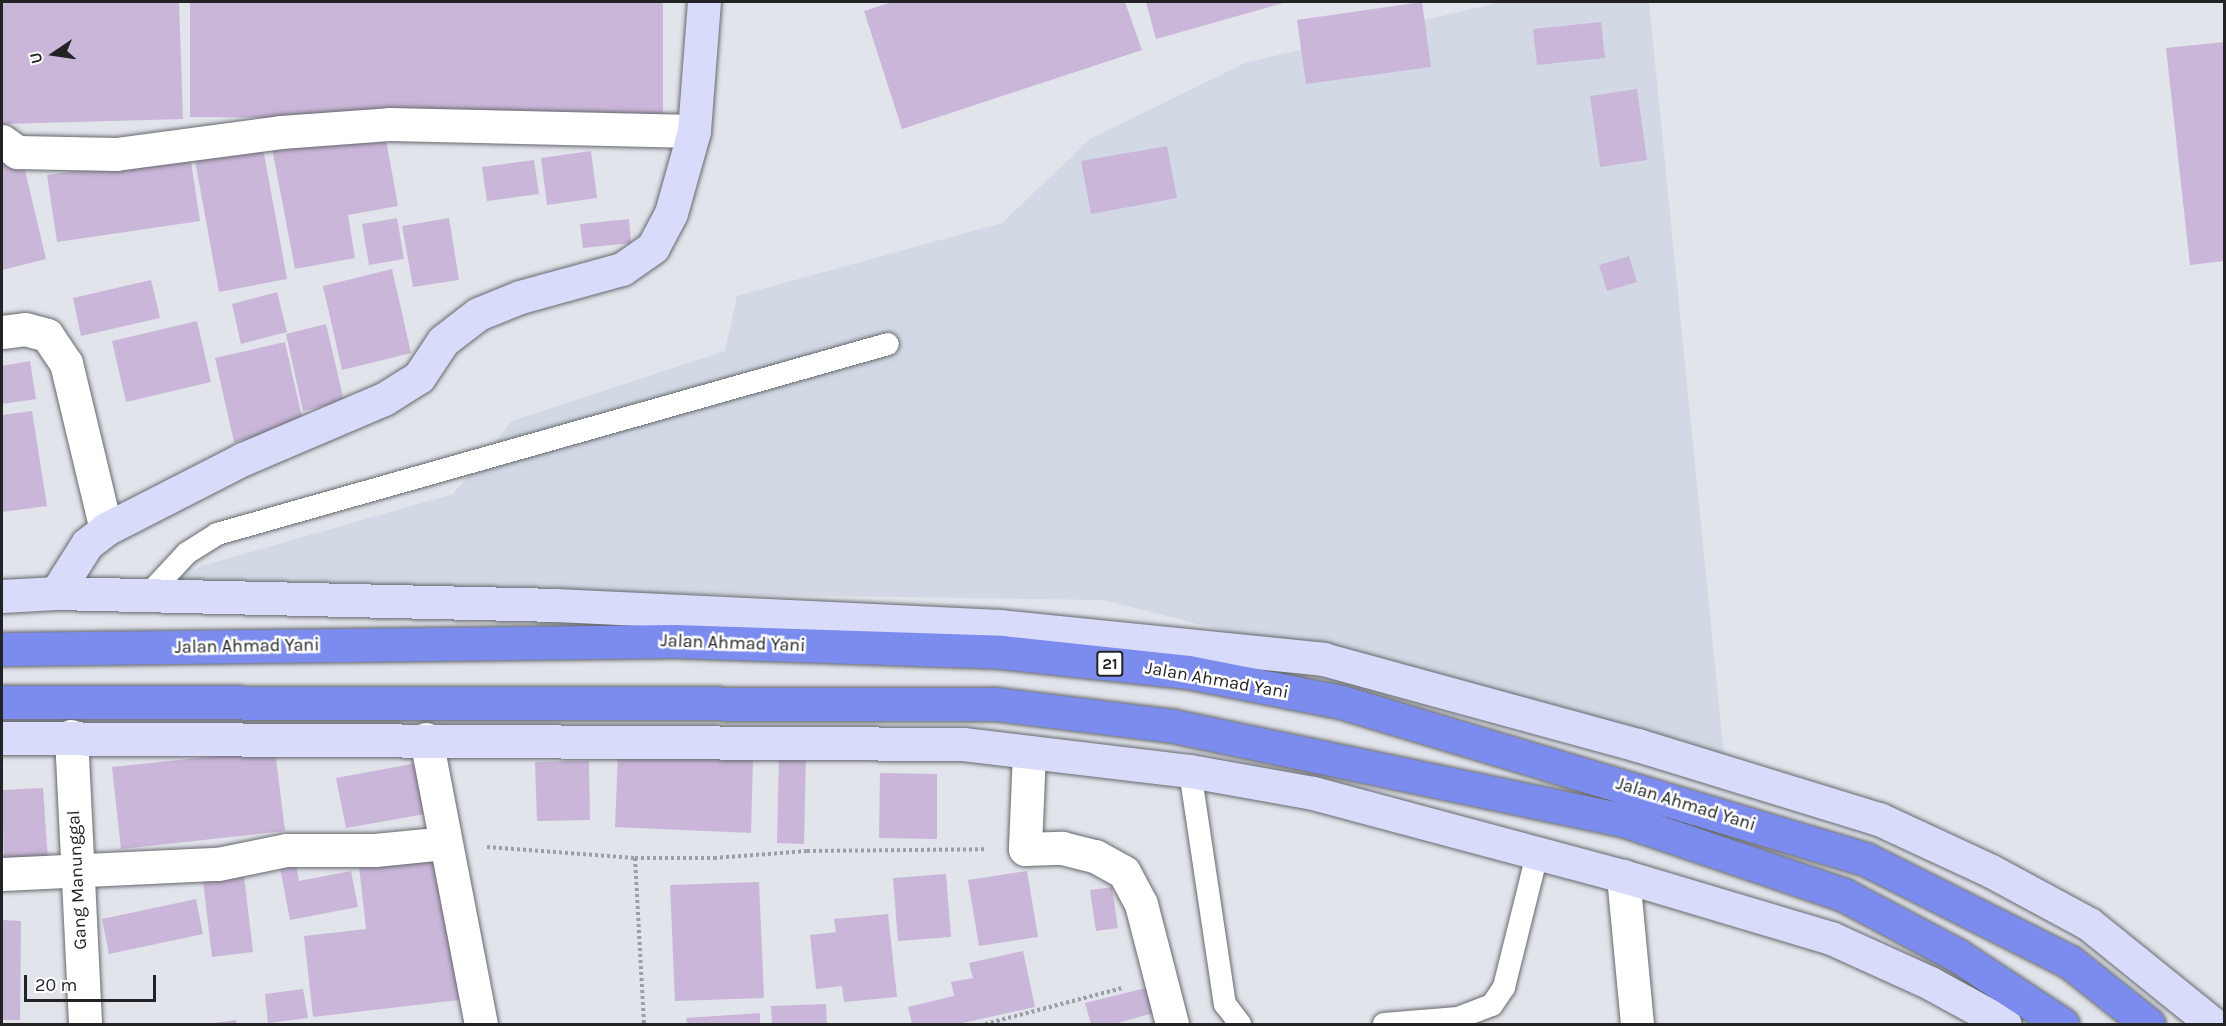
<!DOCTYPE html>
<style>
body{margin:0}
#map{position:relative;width:2226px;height:1026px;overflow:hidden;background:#e1e4ea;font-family:Karla,sans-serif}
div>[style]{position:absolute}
.built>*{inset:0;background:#d2d9e5}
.building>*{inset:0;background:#cab6d9}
.path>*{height:4px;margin-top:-2px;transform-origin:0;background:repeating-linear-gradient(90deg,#9b9ea2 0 3px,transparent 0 6px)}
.roads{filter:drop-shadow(0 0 2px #66696e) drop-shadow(0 0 2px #66696e)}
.lane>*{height:22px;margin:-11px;padding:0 11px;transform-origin:11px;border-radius:11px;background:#fff}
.street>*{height:33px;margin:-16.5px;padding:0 16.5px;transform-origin:16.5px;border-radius:16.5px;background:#fff}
.secondary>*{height:33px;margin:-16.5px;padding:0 16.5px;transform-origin:16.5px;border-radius:16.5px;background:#d8dcfa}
.highway>*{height:33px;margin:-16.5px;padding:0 16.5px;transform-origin:16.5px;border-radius:16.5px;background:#7c8cee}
span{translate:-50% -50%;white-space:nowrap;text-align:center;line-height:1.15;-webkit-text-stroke:5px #fff;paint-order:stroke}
.shield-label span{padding:2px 4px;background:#fff;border:2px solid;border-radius:4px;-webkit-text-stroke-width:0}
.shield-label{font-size:16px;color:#212325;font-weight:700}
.street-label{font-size:18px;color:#212325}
.frame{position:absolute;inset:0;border:3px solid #212325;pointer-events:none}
.north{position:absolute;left:24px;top:24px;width:60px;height:60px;-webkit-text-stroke:4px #fff;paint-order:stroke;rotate:257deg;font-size:16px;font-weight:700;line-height:24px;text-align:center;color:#212325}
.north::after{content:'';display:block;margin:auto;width:21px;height:27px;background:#212325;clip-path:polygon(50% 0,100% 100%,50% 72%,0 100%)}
.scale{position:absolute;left:24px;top:975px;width:132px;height:27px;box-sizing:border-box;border:3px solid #212325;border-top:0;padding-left:8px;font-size:18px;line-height:21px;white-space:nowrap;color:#212325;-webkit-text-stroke:4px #fff;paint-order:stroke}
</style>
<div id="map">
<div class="built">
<div style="clip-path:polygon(1501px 2px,1649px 2px,1724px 756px,1103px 600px,168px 586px,202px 566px,453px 494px,512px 421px,725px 351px,737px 296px,1002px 223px,1090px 139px,1245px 63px)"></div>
</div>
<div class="building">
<div style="clip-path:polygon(2px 2px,179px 2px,183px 119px,3px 124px)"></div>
<div style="clip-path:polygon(190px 2px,663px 2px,663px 120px,190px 117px)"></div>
<div style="clip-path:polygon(892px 2px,1125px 2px,1142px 50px,902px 129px,864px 11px)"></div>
<div style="clip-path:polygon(1146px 2px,1287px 2px,1156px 39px)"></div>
<div style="clip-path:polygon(1422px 2px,1431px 67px,1306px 84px,1297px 20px)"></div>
<div style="clip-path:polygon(1601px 22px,1605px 58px,1537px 65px,1533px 29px)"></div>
<div style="clip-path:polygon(2224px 42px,2224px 261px,2190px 265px,2166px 48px)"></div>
<div style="clip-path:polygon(1637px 89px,1647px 160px,1600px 167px,1590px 96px)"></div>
<div style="clip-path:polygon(384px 128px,398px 206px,348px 215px,355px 258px,295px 269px,272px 148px)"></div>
<div style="clip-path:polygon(262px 143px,287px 279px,219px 292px,194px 155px)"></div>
<div style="clip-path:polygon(1167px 146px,1177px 198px,1091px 214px,1081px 161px)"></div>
<div style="clip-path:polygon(591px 151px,597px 198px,547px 205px,541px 158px)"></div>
<div style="clip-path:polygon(190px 155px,200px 221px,57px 242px,47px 175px)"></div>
<div style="clip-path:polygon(22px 158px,46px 259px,2px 270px,2px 163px)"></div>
<div style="clip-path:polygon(534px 160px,539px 194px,487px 201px,482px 167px)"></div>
<div style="clip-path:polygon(397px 218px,404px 259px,369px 265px,362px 224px)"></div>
<div style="clip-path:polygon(449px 218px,459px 280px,413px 287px,402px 226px)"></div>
<div style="clip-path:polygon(629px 219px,631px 243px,583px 248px,580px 224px)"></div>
<div style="clip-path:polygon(1629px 256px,1637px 282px,1607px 291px,1599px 265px)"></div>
<div style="clip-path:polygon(392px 269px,411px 353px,342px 370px,323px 286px)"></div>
<div style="clip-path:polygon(151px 280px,160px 318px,81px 336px,73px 298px)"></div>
<div style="clip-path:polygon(277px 292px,287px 332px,241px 344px,232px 304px)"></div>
<div style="clip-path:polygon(197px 321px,211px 382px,126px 402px,112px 341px)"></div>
<div style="clip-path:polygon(326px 324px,344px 401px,303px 411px,286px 334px)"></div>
<div style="clip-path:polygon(285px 342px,304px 426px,234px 442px,215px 358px)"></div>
<div style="clip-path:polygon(30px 361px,36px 399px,2px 404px,2px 366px)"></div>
<div style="clip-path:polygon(32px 411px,47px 506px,2px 512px,2px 415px)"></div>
<div style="clip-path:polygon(275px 750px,285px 831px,121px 849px,112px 767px)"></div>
<div style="clip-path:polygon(618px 754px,753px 759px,751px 833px,615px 827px)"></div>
<div style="clip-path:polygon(779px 754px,806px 755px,804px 844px,777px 843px)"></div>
<div style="clip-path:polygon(589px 761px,590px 820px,537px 821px,535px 762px)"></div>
<div style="clip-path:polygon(422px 762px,431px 813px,346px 828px,336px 778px)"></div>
<div style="clip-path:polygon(880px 773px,937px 774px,937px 839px,879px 838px)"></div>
<div style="clip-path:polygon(43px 788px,48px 861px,4px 864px,2px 790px)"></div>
<div style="clip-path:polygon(441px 847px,459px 1000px,313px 1017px,304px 936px,366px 929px,358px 857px)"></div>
<div style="clip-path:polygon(295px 859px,299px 881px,351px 871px,358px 907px,290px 920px,279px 862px)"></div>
<div style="clip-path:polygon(1027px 871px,1038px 937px,979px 946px,968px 880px)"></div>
<div style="clip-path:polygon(946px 874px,951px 937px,898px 941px,893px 878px)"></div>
<div style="clip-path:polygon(244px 876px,253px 952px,212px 957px,203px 881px)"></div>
<div style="clip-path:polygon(759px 882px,764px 998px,675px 1001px,670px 885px)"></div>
<div style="clip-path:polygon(1112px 887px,1118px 928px,1096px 931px,1090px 890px)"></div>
<div style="clip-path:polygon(196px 899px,203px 934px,109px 954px,102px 919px)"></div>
<div style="clip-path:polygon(888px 914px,897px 997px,844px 1002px,842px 986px,816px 989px,810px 935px,836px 932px,834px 919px)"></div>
<div style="clip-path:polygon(2px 920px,21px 921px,20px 1020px,2px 1020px)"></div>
<div style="clip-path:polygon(1023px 951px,1035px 1007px,958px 1024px,912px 1024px,908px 1007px,954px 996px,951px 982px,973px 978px,969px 963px)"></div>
<div style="clip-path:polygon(1150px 987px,1157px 1012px,1114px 1024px,1091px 1024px,1085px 1003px)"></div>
<div style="clip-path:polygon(303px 989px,308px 1018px,268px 1023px,265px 994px)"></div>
<div style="clip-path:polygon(826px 1004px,827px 1024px,772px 1024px,771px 1006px)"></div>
<div style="clip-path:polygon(760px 1013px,760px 1024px,687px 1024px,686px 1018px)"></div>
<div style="clip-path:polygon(236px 1020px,237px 1024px,214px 1024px,214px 1023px)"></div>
</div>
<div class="path">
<div style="left:487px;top:847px;width:148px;rotate:4.3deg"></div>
<div style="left:635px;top:858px;width:79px"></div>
<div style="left:714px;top:858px;width:93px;rotate:-4.3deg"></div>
<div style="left:807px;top:851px;width:179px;rotate:-0.6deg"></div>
<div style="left:635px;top:858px;width:166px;rotate:86.9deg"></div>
<div style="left:985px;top:1024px;width:142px;rotate:-14.7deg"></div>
</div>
<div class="roads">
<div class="lane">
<div style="left:148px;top:595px;width:57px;rotate:-47.1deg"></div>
<div style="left:187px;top:553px;width:36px;rotate:-32deg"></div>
<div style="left:217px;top:534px;width:697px;rotate:-15.81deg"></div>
<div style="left:1190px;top:771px;width:236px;rotate:81.5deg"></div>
<div style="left:1225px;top:1004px;width:25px;rotate:53deg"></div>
<div style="left:1384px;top:1024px;width:74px;rotate:-4.6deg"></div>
<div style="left:1458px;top:1018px;width:36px;rotate:-21deg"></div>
<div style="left:1492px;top:1005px;width:22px;rotate:-56deg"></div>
<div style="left:1504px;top:987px;width:136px;rotate:-76deg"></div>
</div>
<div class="street">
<div style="left:2px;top:141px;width:19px;rotate:36deg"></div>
<div style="left:17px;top:152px;width:99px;rotate:1.2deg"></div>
<div style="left:116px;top:154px;width:166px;rotate:-7.6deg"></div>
<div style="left:281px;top:132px;width:108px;rotate:-4.2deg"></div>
<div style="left:389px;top:124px;width:305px;rotate:1.3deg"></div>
<div style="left:2px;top:332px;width:23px;rotate:-7deg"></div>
<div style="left:25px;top:329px;width:23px;rotate:15deg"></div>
<div style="left:47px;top:335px;width:34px;rotate:56deg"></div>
<div style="left:66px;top:363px;width:171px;rotate:76.5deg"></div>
<div style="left:71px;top:736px;width:288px;rotate:87.2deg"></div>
<div style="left:426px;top:739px;width:290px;rotate:79.1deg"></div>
<div style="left:1029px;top:752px;width:97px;rotate:92.4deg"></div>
<div style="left:1025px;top:849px;width:37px;rotate:-2deg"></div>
<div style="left:1062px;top:848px;width:34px;rotate:14deg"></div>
<div style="left:1095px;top:856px;width:33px;rotate:29deg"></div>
<div style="left:1124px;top:872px;width:36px;rotate:62deg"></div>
<div style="left:1141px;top:904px;width:124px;rotate:75.5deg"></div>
<div style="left:2px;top:874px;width:216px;rotate:-2.7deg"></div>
<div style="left:218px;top:864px;width:69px;rotate:-11.6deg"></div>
<div style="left:286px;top:850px;width:89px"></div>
<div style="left:375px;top:850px;width:70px;rotate:-5.7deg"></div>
<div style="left:1623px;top:876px;width:149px;rotate:84.6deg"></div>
</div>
<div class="secondary">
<div style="left:56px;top:593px;width:58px;rotate:-57.7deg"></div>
<div style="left:87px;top:544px;width:24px;rotate:-38deg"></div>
<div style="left:106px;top:529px;width:154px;rotate:-27.1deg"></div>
<div style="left:243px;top:459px;width:153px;rotate:-23.1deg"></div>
<div style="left:384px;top:399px;width:41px;rotate:-32.2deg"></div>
<div style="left:419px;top:377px;width:43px;rotate:-56.3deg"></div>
<div style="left:443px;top:341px;width:44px;rotate:-37.6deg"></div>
<div style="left:478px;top:314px;width:45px;rotate:-22deg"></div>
<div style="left:520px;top:297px;width:106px;rotate:-15.4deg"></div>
<div style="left:622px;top:269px;width:38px;rotate:-35deg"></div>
<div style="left:653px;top:247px;width:38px;rotate:-62deg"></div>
<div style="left:671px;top:213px;width:85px;rotate:-74.3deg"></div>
<div style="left:694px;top:131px;width:129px;rotate:-85.6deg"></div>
<div style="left:2px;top:596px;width:54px;rotate:-3.2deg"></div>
<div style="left:56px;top:593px;width:500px;rotate:1.37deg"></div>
<div style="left:556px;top:605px;width:444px;rotate:2.7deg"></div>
<div style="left:1000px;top:626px;width:325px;rotate:5.8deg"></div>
<div style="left:1323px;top:659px;width:327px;rotate:15.3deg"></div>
<div style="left:1638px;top:745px;width:252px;rotate:17.1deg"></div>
<div style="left:1879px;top:819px;width:123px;rotate:24.9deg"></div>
<div style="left:1991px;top:871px;width:111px;rotate:28.4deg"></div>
<div style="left:2089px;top:924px;width:159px;rotate:38.9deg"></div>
<div style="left:2px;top:738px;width:961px;rotate:0.36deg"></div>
<div style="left:963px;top:744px;width:229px;rotate:6.8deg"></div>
<div style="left:1190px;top:771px;width:125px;rotate:10.1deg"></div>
<div style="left:1313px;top:793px;width:321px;rotate:15deg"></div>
<div style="left:1623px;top:876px;width:217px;rotate:16.6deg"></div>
<div style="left:1831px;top:938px;width:109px;rotate:24.4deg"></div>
<div style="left:1930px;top:983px;width:85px;rotate:28.7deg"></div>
</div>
<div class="highway">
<div style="left:2px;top:649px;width:672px;rotate:-0.68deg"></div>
<div style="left:674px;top:641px;width:327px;rotate:1.9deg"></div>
<div style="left:1001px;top:652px;width:188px;rotate:6.1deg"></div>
<div style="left:1188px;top:672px;width:156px;rotate:11.1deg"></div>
<div style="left:1341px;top:702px;width:547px;rotate:16.68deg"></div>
<div style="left:1865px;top:859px;width:229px;rotate:26.7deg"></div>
<div style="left:2070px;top:962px;width:100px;rotate:38.5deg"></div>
<div style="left:2px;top:702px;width:993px;rotate:0.12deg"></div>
<div style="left:995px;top:704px;width:179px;rotate:7deg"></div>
<div style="left:1173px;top:726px;width:463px;rotate:11.8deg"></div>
<div style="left:1626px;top:821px;width:230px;rotate:18.7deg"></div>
<div style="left:1844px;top:895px;width:128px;rotate:28deg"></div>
<div style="left:1957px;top:955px;width:126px;rotate:33.3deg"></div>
</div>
</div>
<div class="shield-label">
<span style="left:1110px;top:664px">21</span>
</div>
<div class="street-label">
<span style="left:733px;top:643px;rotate:2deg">Jalan Ahmad Yani</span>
<span style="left:247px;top:646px;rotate:-1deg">Jalan Ahmad Yani</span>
<span style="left:1217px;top:680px;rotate:10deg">Jalan Ahmad Yani</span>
<span style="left:1686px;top:804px;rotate:17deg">Jalan Ahmad Yani</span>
<span style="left:77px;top:880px;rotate:-93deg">Gang Manunggal</span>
</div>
<div class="frame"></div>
<div class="north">U</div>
<div class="scale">20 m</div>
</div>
